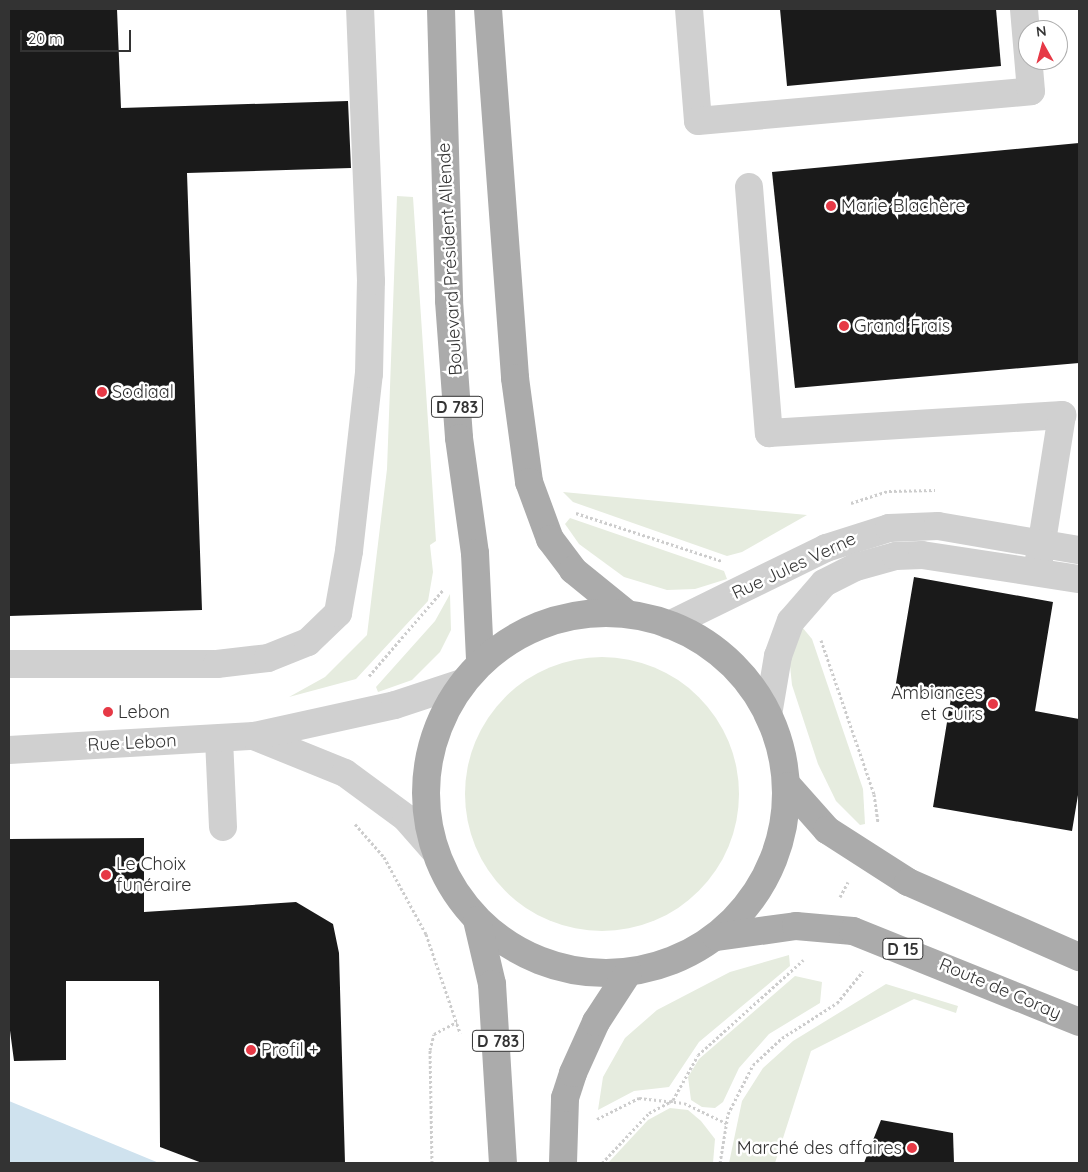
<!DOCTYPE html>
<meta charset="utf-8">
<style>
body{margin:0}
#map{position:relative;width:1088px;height:1172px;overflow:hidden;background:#fff;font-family:Quicksand,sans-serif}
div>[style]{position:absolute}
.green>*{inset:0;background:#e6ecdf}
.round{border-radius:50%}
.water>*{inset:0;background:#cfe2ee}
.building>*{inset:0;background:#1a1a1a}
.path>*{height:3px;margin-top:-1.5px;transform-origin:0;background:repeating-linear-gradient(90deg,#cdcdcd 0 2.5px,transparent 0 5px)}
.minor>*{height:28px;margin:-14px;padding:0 14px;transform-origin:14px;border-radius:14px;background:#d0d0d0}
.major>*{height:28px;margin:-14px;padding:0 14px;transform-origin:14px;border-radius:14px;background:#ababab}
.major>.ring{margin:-14px;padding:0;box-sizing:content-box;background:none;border:28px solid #ababab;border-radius:50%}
.dots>*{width:14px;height:14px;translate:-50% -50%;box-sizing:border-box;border:2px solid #fff;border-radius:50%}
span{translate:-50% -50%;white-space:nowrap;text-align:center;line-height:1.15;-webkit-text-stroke:5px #fff;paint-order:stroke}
.shield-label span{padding:1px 4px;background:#fff;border:1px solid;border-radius:4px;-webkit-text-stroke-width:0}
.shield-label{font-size:16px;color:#333;font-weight:700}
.poi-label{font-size:18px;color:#333}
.left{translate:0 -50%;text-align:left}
.right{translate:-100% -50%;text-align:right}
.street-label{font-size:18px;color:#333}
.frame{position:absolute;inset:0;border:10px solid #333;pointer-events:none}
.north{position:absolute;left:1018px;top:20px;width:50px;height:50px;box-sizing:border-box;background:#fff;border:1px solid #adadad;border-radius:50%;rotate:353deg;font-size:14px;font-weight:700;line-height:20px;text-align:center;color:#333}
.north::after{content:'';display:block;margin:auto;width:18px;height:22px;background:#e63946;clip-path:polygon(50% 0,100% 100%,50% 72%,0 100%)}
.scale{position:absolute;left:20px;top:30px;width:111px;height:22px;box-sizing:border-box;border:2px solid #333;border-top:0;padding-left:6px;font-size:15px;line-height:18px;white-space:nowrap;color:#333;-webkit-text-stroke:4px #fff;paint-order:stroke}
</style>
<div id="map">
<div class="green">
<div style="clip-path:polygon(397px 196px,413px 197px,436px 541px,430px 545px,433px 572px,428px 601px,356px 679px,289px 697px,325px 677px,367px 635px,387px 469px)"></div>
<div style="clip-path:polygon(563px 492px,807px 515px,742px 552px,727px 556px,573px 502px)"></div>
<div style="clip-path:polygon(570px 518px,724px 571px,727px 579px,695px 589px,667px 590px,624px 577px,579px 544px,565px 524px)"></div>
<div style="clip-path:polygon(450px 594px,451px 630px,440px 652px,412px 680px,378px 692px,376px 687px,435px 621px)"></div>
<div style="clip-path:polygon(802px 627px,812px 639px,863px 789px,865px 824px,860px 825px,836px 801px,818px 764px,792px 685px,789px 656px)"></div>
<div class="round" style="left:465px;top:657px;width:274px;height:274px"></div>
<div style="clip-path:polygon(789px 955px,790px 966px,699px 1042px,669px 1087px,634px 1091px,598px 1110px,603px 1077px,625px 1038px,657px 1010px,730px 972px)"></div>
<div style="clip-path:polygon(795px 976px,822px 982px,820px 1003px,769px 1034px,739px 1068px,723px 1102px,715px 1108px,702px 1107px,691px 1100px,688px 1077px,699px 1059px)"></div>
<div style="clip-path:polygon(886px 984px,958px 1006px,956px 1013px,914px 999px,811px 1051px,775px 1163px,729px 1163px,742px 1101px,763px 1068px,793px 1041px)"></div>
<div style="clip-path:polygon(670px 1108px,688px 1110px,701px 1121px,715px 1139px,713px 1163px,608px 1163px,648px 1120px)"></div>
</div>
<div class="water">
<div style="clip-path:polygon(9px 1101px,159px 1163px,9px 1163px)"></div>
</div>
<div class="building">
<div style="clip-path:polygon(9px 9px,117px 9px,121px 108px,348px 101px,351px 168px,187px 173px,202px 610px,9px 616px)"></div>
<div style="clip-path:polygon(780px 9px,996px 9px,1001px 66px,787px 86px)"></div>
<div style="clip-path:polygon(1079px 143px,1079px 363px,795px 388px,772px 172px)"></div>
<div style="clip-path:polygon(914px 577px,1053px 602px,1035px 711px,1079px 719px,1079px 789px,1072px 831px,933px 807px,951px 698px,895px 689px)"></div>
<div style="clip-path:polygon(144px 838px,144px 912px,296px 902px,333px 924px,339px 953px,345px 1163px,202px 1163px,160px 1147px,159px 981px,66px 981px,66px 1060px,14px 1061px,9px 1023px,9px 839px)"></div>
<div style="clip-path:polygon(881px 1120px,953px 1133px,954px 1163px,864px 1163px)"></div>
</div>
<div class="path">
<div style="left:851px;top:503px;width:40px;rotate:-18deg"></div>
<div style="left:889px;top:491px;width:46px;rotate:-1.2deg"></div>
<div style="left:576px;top:513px;width:154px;rotate:18.2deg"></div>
<div style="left:821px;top:640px;width:163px;rotate:71deg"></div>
<div style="left:874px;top:794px;width:28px;rotate:82deg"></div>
<div style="left:369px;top:676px;width:113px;rotate:-49.3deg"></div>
<div style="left:355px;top:824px;width:44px;rotate:48.7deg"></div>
<div style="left:384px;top:857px;width:88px;rotate:61.4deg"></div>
<div style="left:426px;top:934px;width:105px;rotate:71deg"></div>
<div style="left:840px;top:897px;width:17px;rotate:-62deg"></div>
<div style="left:597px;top:1119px;width:47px;rotate:-26.6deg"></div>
<div style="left:639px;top:1098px;width:45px;rotate:6.3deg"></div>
<div style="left:684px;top:1103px;width:47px;rotate:25.5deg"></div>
<div style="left:432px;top:1163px;width:113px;rotate:-91deg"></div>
<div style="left:430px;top:1050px;width:16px;rotate:-76deg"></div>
<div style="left:434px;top:1034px;width:26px;rotate:-28deg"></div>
<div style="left:602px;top:1163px;width:69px;rotate:-46.8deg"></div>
<div style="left:649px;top:1113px;width:27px;rotate:-28deg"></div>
<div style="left:673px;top:1100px;width:51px;rotate:-60.9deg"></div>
<div style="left:698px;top:1055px;width:142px;rotate:-42.1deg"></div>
<div style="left:720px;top:1163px;width:50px;rotate:-80.7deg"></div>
<div style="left:728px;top:1114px;width:55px;rotate:-63deg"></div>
<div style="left:753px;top:1065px;width:40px;rotate:-43deg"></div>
<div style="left:782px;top:1038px;width:65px;rotate:-32.5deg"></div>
<div style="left:837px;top:1003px;width:41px;rotate:-50.9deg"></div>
</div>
<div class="minor">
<div style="left:689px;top:9px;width:112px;rotate:85.4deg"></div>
<div style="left:698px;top:121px;width:334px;rotate:-5.1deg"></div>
<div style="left:1031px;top:91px;width:82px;rotate:-94.9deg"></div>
<div style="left:749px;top:187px;width:247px;rotate:85.4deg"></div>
<div style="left:769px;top:433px;width:294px;rotate:-3.5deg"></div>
<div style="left:1062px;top:415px;width:159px;rotate:99deg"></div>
<div style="left:669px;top:625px;width:175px;rotate:-26.1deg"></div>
<div style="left:826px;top:548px;width:66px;rotate:-17.6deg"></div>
<div style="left:889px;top:528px;width:49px;rotate:-2.3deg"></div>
<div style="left:938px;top:526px;width:143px;rotate:9.7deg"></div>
<div style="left:9px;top:664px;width:208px"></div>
<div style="left:217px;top:664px;width:51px;rotate:-6.7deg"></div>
<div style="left:268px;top:658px;width:43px;rotate:-21.8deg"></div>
<div style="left:308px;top:642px;width:42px;rotate:-44deg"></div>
<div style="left:338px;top:613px;width:63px;rotate:-79.9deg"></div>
<div style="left:349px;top:551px;width:178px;rotate:-83.6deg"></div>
<div style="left:369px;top:374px;width:93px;rotate:-88.8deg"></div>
<div style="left:371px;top:281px;width:272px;rotate:-92.3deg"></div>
<div style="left:768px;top:715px;width:60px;rotate:-80.4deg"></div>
<div style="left:778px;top:656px;width:37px;rotate:-70deg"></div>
<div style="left:791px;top:621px;width:50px;rotate:-49deg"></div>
<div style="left:824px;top:583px;width:36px;rotate:-27deg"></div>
<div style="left:856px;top:567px;width:41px;rotate:-15.4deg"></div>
<div style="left:896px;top:556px;width:26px;rotate:-2deg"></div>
<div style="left:922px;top:555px;width:159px;rotate:8.7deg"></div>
<div style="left:256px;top:737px;width:96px;rotate:22deg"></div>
<div style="left:345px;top:773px;width:76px;rotate:36.4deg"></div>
<div style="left:406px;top:818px;width:41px;rotate:48.9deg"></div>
<div style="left:219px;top:739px;width:88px;rotate:87.4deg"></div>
<div style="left:9px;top:750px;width:245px;rotate:-3.3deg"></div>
<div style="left:254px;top:736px;width:144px;rotate:-12.4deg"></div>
<div style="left:395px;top:705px;width:67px;rotate:-18.2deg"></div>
</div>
<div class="major">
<div style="left:441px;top:9px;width:292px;rotate:88.4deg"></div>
<div style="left:449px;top:301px;width:137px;rotate:85.8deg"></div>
<div style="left:459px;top:438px;width:116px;rotate:82.1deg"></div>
<div style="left:475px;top:553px;width:106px;rotate:87.3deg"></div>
<div style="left:488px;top:9px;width:370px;rotate:85.8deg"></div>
<div style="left:515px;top:378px;width:105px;rotate:82.3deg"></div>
<div style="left:529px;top:482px;width:61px;rotate:69.8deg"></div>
<div style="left:550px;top:539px;width:39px;rotate:53deg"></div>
<div style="left:573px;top:570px;width:68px;rotate:39.1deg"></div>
<div class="ring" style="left:426px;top:613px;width:332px;height:332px"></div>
<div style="left:788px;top:786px;width:59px;rotate:48.4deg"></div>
<div style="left:827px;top:830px;width:96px;rotate:32.7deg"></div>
<div style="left:908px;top:882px;width:187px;rotate:23.7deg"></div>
<div style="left:477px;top:920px;width:66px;rotate:76.8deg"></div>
<div style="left:492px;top:984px;width:179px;rotate:86.5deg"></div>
<div style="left:717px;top:937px;width:80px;rotate:-7.9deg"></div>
<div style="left:796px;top:926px;width:57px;rotate:5deg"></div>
<div style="left:853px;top:931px;width:244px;rotate:21.9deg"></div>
<div style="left:563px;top:1163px;width:65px;rotate:-88.2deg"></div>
<div style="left:565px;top:1098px;width:26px;rotate:-72deg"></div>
<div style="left:573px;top:1073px;width:56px;rotate:-65.7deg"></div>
<div style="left:596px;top:1022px;width:59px;rotate:-56.9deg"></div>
</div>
<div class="dots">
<div style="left:831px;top:206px;background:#e63946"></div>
<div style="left:844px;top:326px;background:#e63946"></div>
<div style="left:102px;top:392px;background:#e63946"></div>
<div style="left:993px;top:704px;background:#e63946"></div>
<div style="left:108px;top:712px;background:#e63946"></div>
<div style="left:106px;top:875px;background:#e63946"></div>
<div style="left:251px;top:1050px;background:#e63946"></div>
<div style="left:912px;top:1148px;background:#e63946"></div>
</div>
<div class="shield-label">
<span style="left:457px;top:407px">D 783</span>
<span style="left:903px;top:949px">D 15</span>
<span style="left:498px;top:1041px">D 783</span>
</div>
<div class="poi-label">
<span class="left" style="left:841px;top:206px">Marie Blachère</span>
<span class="left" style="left:854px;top:326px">Grand Frais</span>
<span class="left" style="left:112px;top:392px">Sodiaal</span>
<span class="right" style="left:983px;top:704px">Ambiances<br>et Cuirs</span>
<span class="left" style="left:118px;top:712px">Lebon</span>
<span class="left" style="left:116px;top:875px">Le Choix<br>funéraire</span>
<span class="left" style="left:261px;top:1050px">Profil +</span>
<span class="right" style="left:902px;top:1148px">Marché des affaires</span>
</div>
<div class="street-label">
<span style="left:450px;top:259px;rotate:-93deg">Boulevard Président Allende</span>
<span style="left:794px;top:566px;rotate:-25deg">Rue Jules Verne</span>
<span style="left:132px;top:743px;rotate:-3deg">Rue Lebon</span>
<span style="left:1000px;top:989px;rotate:23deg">Route de Coray</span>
</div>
<div class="frame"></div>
<div class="north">N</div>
<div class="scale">20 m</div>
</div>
